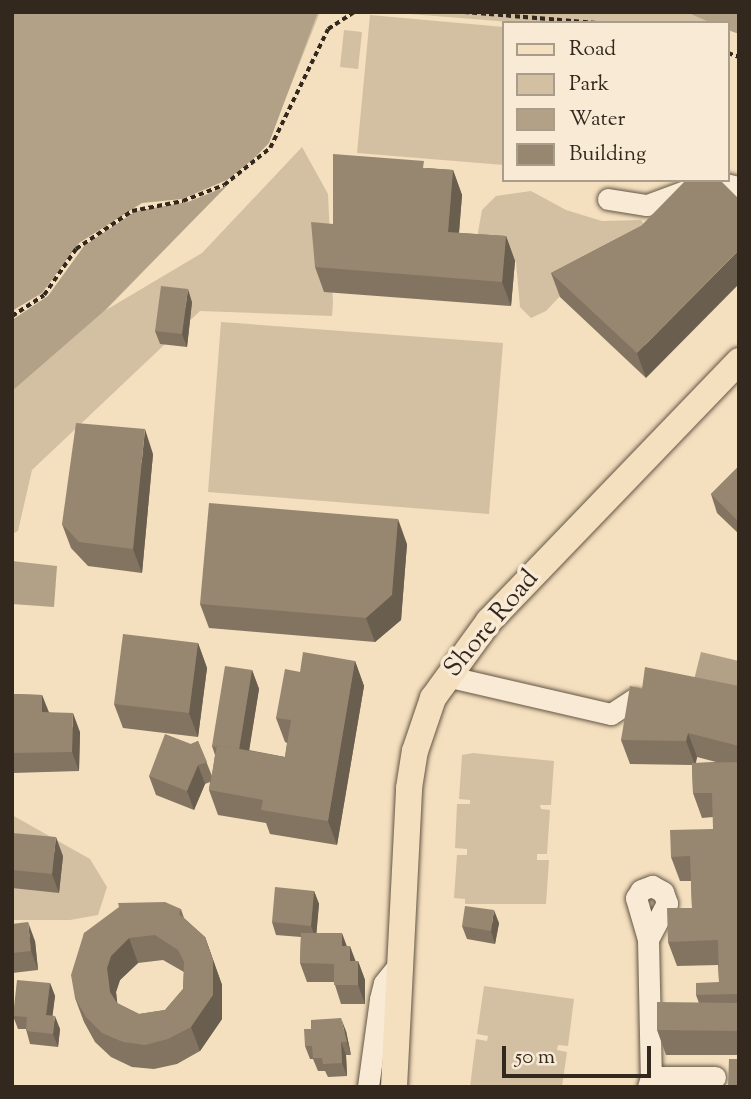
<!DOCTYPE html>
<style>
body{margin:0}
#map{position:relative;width:751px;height:1099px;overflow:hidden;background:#f4dfbe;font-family:"Sorts Mill Goudy",serif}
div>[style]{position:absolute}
.green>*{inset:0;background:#d3c0a3}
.water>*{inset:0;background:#b2a187}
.pier>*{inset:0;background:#f4dfbe}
.path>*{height:3.5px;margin-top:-1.75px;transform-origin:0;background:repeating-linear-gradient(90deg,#33281d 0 5px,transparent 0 8.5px)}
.roads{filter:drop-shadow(0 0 2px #635645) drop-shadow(0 0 2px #635645)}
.minor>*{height:21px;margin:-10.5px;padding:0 10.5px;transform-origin:10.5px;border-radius:10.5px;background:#f8ead5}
.major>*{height:26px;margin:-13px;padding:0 13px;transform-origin:13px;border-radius:13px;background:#f4dfbe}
.wall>*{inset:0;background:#827461}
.shaded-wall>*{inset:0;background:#6a5e4f}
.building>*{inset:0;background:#978771}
span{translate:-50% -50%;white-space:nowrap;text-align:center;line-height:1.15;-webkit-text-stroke:7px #f8ead5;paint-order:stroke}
.street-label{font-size:26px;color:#33281d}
.frame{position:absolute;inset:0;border:14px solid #33281d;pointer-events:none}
.legend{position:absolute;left:502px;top:21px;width:228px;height:161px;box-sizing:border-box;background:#f8ead5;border:2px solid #a99c8b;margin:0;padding:9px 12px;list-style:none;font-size:21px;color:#33281d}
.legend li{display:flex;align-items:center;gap:14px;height:35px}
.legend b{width:35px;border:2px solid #a99c8b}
.scale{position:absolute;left:502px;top:1046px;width:149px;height:32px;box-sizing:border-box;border:4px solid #33281d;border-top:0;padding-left:9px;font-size:21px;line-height:24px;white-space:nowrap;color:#33281d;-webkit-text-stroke:5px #f8ead5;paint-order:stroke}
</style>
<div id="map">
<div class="green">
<div style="clip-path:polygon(12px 12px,320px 12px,268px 143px,106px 310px,202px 253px,302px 147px,328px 194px,333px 302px,332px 316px,200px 311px,32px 470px,18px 531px,12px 534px)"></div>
<div style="clip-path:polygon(385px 12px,686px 12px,711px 23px,521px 23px)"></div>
<div style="clip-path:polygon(370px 15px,504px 27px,504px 165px,357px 153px)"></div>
<div style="clip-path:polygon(344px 30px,362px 32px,358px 69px,340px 67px)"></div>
<div style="clip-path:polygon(531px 191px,566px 210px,602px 221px,641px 220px,649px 232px,564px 292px,546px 311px,531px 318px,520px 307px,516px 262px,487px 253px,477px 238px,482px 210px,496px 196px)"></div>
<div style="clip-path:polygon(221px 322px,503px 343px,489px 514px,208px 492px)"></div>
<div style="clip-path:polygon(473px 753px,554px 761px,551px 805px,540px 805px,541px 809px,550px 810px,547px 854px,537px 854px,537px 860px,549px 860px,546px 904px,465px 904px,465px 899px,454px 898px,457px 855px,467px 855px,467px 849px,455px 848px,457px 804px,470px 804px,470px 800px,459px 799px,462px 755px)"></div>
<div style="clip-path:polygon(12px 815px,90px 859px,107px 887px,98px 915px,70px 920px,12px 920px)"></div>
<div style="clip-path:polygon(484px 986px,574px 999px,568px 1046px,558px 1045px,557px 1050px,567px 1052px,562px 1087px,470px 1087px,476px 1039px,487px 1041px,488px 1036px,477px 1034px)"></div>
</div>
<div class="water">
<div style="clip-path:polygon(12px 12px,318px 12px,269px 143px,103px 312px,12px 391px)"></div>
<div style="clip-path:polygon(686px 12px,739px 12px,739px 34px,728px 30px,728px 23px,711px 23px)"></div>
<div style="clip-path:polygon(12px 561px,57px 566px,54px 607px,12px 604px)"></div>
<div style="clip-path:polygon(701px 652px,739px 661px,739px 704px,691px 692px)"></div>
</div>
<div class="pier">
<div style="clip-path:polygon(268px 147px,230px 185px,188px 202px,136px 211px,84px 246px,48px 296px,12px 320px,12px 311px,42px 293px,79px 243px,142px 203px,182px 199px,227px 180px)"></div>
</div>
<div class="path">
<div style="left:464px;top:12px;width:133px;rotate:4.7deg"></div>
<div style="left:728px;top:53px;width:12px;rotate:20deg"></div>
<div style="left:12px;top:316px;width:38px;rotate:-33deg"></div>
<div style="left:44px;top:295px;width:56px;rotate:-55.2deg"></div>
<div style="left:76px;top:249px;width:68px;rotate:-34.2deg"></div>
<div style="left:132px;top:211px;width:52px;rotate:-11.1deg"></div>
<div style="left:183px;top:201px;width:44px;rotate:-21.3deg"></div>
<div style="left:224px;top:185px;width:59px;rotate:-38.8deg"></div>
<div style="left:270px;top:148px;width:132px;rotate:-64deg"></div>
<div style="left:328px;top:29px;width:31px;rotate:-33deg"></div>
</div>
<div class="roads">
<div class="minor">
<div style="left:608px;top:199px;width:39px;rotate:9deg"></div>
<div style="left:647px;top:205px;width:69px;rotate:-20.3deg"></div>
<div style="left:712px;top:181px;width:28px;rotate:13deg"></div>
<div style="left:446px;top:676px;width:169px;rotate:13deg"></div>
<div style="left:611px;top:714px;width:27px;rotate:-33deg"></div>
<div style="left:634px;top:699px;width:16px;rotate:15deg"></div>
<div style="left:652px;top:886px;width:13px;rotate:29deg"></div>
<div style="left:663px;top:892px;width:12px;rotate:70deg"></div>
<div style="left:667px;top:903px;width:41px;rotate:117.8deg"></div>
<div style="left:648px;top:939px;width:43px;rotate:-106.3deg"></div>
<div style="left:636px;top:898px;width:9px;rotate:-58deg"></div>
<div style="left:641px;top:890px;width:12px;rotate:-20deg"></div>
<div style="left:648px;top:939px;width:138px;rotate:88.8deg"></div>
<div style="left:368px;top:1087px;width:89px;rotate:-82.2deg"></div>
<div style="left:380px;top:999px;width:16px;rotate:-76deg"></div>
<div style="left:384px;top:983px;width:26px;rotate:-51deg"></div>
<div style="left:648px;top:1087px;width:10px;rotate:-73deg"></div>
<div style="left:651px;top:1077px;width:64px"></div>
</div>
<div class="major">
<div style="left:394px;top:1087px;width:299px;rotate:-87.1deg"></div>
<div style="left:409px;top:788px;width:37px;rotate:-81deg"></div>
<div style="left:415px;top:751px;width:56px;rotate:-71.2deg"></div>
<div style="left:433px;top:698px;width:95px;rotate:-54deg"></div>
<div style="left:489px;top:621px;width:361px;rotate:-46.1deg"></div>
</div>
</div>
<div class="wall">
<div style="clip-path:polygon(427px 168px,453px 170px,462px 195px,459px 233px,506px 236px,515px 261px,511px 306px,324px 292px,315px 267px,333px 224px)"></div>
<div style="clip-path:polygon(641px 226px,646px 378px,560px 297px,551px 273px)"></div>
<div style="clip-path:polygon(192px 302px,187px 347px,160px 344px,155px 331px)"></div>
<div style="clip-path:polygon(153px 454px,142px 573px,88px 566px,71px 548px,62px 524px)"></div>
<div style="clip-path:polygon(739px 466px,739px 534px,717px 513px,711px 494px)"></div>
<div style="clip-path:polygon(407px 544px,401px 620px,375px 642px,209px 628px,200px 604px)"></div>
<div style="clip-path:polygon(198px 643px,207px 668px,198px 737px,123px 728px,114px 704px)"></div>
<div style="clip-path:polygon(355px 661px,364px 686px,337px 845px,270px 834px,266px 823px,218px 815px,209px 790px,210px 782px,205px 784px,194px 810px,156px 795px,149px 776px,191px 744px,198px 741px,212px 776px,215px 755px,212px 746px,252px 670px,259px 689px,249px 750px,285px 757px,287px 743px,285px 742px,276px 718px,300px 672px)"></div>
<div style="clip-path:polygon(evenodd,739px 686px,739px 1055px,666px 1055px,657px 1030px,699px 1003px,696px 995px,719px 982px,718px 965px,677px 966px,668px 942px,692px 908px,691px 881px,680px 881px,671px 857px,713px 829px,713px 817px,702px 818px,693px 793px,692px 765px,630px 764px,621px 740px,642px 689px,739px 686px,697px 757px,716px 762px,696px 763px,697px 757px)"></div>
<div style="clip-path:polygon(12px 694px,42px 695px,49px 712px,80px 732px,79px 771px,12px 773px)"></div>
<div style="clip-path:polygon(12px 833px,63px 856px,59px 893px,12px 888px)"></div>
<div style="clip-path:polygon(314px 891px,319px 904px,316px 933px,347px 946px,355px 961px,358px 961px,365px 980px,365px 1004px,341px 1004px,334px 982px,307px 982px,300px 963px,301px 937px,276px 935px,272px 922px)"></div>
<div style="clip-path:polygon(evenodd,181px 909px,184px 918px,205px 937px,222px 985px,222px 1019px,200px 1051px,177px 1064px,154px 1069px,132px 1067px,111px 1057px,95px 1042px,84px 1022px,75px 998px,84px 933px,181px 909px,163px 960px,184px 972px,183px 989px,165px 1010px,139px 1014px,117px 1003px,116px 992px,120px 980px,138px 963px,163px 960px)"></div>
<div style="clip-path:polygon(499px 923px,495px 944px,467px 939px,462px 926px)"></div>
<div style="clip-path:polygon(12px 924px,35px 941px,38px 970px,12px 973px)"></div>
<div style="clip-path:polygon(50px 983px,55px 996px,52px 1016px,60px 1029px,58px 1047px,30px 1044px,26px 1029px,18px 1029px,13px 1016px)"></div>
<div style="clip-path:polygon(346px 1031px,351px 1055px,346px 1055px,347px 1076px,328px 1077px,325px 1071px,318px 1071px,313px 1059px,310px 1059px,305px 1046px)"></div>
</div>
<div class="shaded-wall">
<div style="clip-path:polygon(453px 170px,462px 195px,457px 256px,448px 232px)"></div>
<div style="clip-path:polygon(506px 236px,515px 261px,511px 306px,502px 282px)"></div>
<div style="clip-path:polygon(739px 250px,739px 284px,646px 378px,637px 353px)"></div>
<div style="clip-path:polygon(188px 289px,192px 302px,187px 347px,182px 334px)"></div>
<div style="clip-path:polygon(145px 429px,153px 454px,142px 573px,133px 549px)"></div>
<div style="clip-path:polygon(398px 519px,407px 544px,401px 620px,375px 642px,366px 618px)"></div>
<div style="clip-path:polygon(198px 643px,207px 668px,198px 737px,189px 713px)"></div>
<div style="clip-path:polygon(355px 661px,364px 686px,337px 845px,328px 821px)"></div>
<div style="clip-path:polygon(252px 670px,259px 689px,246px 770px,239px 751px)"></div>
<div style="clip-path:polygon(42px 695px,49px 714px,42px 712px)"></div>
<div style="clip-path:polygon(73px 713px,80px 732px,79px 771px,72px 752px)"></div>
<div style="clip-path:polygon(688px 733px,697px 757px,695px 765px,686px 741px)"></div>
<div style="clip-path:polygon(198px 765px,205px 784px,194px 810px,187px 791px)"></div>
<div style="clip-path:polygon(56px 837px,63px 856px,59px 893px,52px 874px)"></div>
<div style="clip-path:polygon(314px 891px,319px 904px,316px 939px,311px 926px)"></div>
<div style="clip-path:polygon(494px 910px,499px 923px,495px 944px,491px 931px)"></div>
<div style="clip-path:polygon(28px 922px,35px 941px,38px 970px,31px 951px)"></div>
<div style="clip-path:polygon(342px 933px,349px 952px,342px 946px)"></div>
<div style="clip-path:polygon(205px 937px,222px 985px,222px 1019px,200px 1051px,191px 1027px)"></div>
<div style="clip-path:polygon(129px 938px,138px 963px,120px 980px,116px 992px,119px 1017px,110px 992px,107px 968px,111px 956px)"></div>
<div style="clip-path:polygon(350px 946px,357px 965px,350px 961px)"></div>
<div style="clip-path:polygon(358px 961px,365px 980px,365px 1004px,358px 985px)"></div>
<div style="clip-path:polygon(50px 983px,55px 996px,51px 1028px,46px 1015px)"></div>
<div style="clip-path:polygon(55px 1016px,60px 1029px,58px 1047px,53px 1034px)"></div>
<div style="clip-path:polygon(341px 1018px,346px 1031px,351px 1055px,347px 1042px)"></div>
<div style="clip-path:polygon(341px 1042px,346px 1055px,347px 1076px,342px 1063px)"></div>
</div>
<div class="building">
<div style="clip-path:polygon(333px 154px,424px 161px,423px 168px,453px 170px,448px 232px,506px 236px,502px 282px,315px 267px,311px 222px,333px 224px)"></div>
<div style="clip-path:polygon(686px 180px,720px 180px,739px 199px,739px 250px,637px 353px,551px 273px,641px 226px)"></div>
<div style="clip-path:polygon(161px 286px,188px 289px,182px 334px,155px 331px)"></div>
<div style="clip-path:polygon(76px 423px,145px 429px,133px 549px,79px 542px,62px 524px)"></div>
<div style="clip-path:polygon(739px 466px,739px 522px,711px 494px)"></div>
<div style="clip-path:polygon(209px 503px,398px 519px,392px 595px,366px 618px,200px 604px)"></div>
<div style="clip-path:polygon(123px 634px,198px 643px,189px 713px,114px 704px)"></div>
<div style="clip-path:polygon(303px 652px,355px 661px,328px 821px,261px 810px,263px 800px,209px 790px,217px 745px,285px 757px,291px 720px,276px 718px,285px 669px,300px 672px)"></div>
<div style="clip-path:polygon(225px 666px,252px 670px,239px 749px,217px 745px,216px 747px,212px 746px)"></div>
<div style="clip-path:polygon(645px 667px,739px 686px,739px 746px,688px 733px,686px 741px,621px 740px,630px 686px,642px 689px)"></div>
<div style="clip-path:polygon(12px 694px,42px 695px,42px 712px,73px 713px,72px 752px,12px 753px)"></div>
<div style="clip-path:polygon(165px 734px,191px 744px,198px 741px,207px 762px,198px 765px,187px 791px,149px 776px)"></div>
<div style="clip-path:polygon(739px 762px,739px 994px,696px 995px,696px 983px,719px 982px,718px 940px,668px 942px,667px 908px,692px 908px,690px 856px,671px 857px,670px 830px,713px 829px,712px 793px,693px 793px,692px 763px)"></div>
<div style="clip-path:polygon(12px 833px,56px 837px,52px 874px,12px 870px)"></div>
<div style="clip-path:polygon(275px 887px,314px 891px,311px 926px,272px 922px)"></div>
<div style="clip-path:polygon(evenodd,165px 902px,181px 909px,179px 914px,205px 937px,213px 960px,213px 995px,191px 1027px,168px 1039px,145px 1045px,123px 1042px,102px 1033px,86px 1017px,75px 998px,71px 975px,84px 933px,119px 907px,118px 903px,165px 902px,155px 935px,178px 950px,184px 962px,183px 989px,165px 1010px,139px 1014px,117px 1003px,110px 992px,107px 968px,111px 956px,129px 938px,155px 935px)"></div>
<div style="clip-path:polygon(465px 906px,494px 910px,491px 931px,462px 926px)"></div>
<div style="clip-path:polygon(28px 922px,31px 951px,12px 953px,12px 924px)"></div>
<div style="clip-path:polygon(301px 933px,342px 933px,342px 946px,350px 946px,350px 961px,358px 961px,358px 985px,334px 985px,334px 964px,300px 963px)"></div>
<div style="clip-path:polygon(17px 980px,50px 983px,46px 1015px,55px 1016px,53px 1034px,26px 1031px,27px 1017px,13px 1016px)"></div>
<div style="clip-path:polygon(657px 1002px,739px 1003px,739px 1031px,657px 1030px)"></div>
<div style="clip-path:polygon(341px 1018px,347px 1042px,341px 1042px,342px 1063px,323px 1064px,322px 1058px,313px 1058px,312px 1046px,305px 1046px,304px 1029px,311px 1029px,311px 1020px)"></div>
<div style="clip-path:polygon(729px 1059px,739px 1059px,739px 1087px,728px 1087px)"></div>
</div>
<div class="street-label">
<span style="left:492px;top:624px;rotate:-50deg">Shore Road</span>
</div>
<div class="frame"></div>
<ul class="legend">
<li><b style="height:9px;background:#f4dfbe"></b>Road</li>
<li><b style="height:19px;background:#d3c0a3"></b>Park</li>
<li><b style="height:19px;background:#b2a187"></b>Water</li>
<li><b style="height:19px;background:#978771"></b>Building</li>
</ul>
<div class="scale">50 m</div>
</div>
